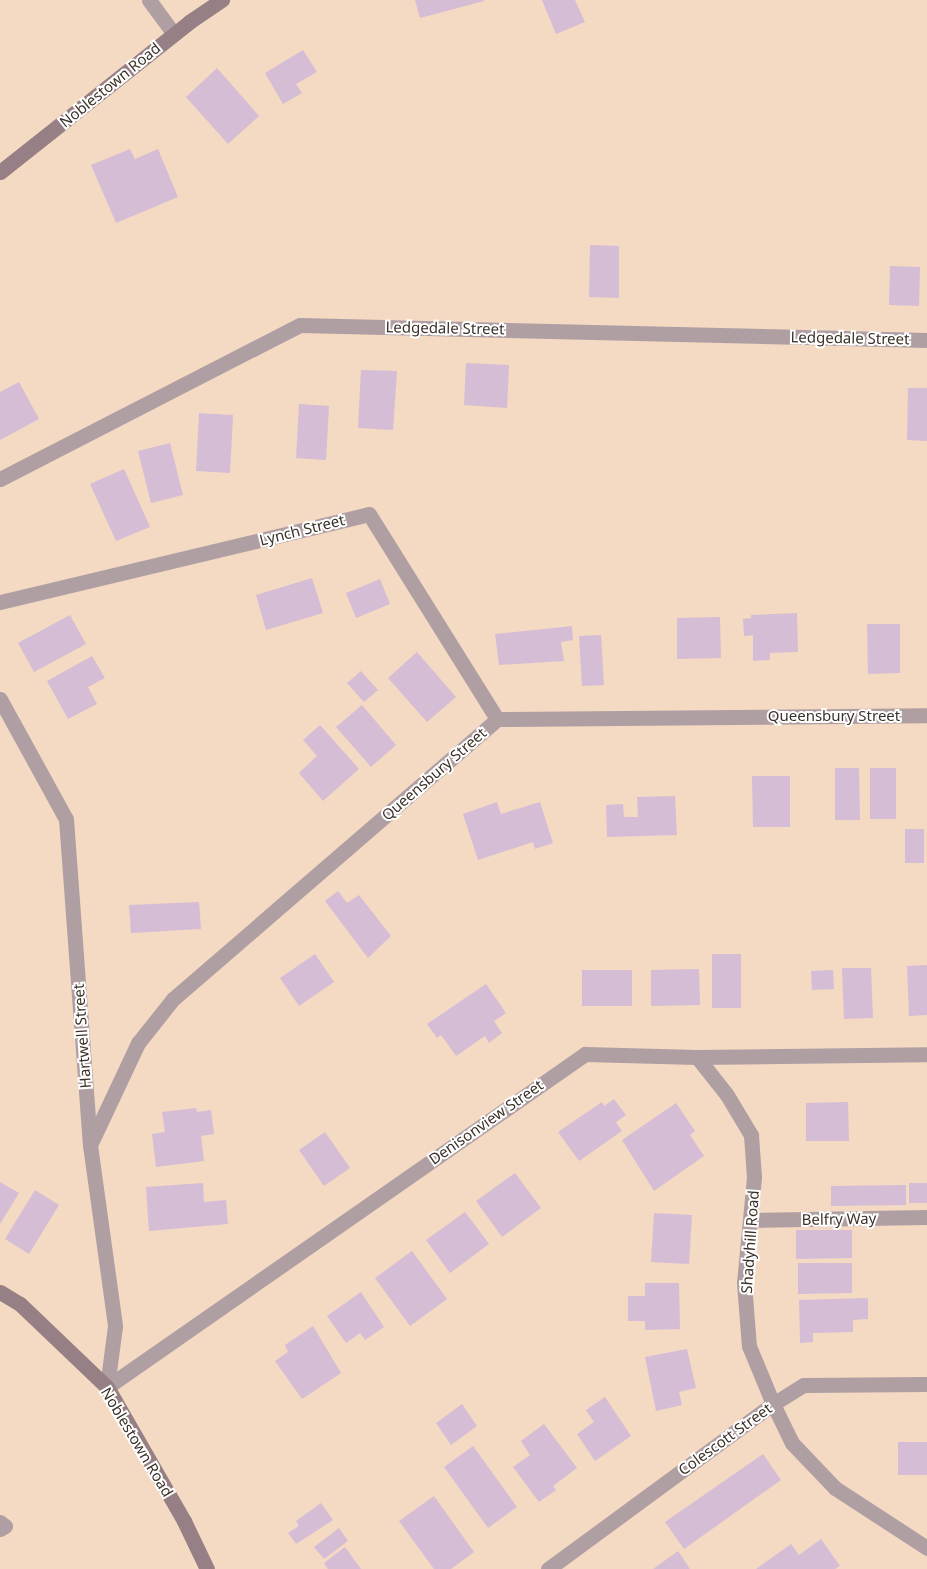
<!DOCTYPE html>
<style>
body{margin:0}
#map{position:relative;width:927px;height:1569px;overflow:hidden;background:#f4d9c3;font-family:"Noto Sans",sans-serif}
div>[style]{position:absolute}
.building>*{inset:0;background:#d5bdd5}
.lane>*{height:15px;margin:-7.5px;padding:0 7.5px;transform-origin:7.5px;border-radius:7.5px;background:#af9fa3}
.street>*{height:15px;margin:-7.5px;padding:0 7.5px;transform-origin:7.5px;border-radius:7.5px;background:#af9fa3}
.secondary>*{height:15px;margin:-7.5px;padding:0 7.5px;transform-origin:7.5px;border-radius:7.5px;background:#978085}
span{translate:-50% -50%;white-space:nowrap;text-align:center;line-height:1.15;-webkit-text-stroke:4px #fff;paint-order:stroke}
.street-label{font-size:15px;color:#3b3128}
</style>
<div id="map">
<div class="building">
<div style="clip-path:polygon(415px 0,484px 0,484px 1px,420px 18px)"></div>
<div style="clip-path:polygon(542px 0,575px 0,585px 22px,556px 34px)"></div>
<div style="clip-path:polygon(303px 50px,317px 72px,296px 84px,302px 93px,283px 104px,265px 73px)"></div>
<div style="clip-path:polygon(217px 68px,259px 116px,228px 144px,186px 97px)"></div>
<div style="clip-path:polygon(130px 149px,135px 159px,158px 149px,178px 197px,116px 223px,91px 165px)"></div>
<div style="clip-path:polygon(590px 245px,619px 246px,619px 298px,589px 297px)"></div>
<div style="clip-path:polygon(890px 266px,920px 267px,919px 306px,889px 305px)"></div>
<div style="clip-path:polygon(466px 363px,509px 365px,507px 408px,464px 405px)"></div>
<div style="clip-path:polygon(361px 370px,397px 371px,393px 430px,358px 428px)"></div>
<div style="clip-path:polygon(19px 382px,39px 419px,0 440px,0 392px)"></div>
<div style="clip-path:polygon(908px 388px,927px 388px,927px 441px,907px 440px)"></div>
<div style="clip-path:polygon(299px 404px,329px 406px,326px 460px,296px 458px)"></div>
<div style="clip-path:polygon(199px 413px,233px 415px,230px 473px,196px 471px)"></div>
<div style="clip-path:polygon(170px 443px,183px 495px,151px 503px,138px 451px)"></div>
<div style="clip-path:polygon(124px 469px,150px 527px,116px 541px,90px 484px)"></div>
<div style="clip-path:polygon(312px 578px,323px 613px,266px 630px,256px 595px)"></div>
<div style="clip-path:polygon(380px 579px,390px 604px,356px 618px,346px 593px)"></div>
<div style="clip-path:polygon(797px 613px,798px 652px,770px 653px,770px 660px,753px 661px,753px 635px,744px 636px,743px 619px,751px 618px,751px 615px)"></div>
<div style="clip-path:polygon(70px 615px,86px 644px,34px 672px,18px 643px)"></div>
<div style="clip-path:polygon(720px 617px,721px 658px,677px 659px,677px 618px)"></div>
<div style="clip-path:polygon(867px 624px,900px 624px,900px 673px,868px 674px)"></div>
<div style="clip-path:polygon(572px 626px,573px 640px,561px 642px,564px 661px,499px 665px,495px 634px)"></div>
<div style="clip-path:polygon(601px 635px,604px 685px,582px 686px,579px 636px)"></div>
<div style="clip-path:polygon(417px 652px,456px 697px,427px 722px,388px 678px)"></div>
<div style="clip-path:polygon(92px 656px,105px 678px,88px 687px,97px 704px,68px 719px,47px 681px)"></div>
<div style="clip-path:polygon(361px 671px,378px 690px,364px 702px,347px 683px)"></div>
<div style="clip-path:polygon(362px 705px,396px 745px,371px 767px,336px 727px)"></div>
<div style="clip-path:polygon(320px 725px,359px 769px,323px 801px,299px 773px,317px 756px,303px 740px)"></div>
<div style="clip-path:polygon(835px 768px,859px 768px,860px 820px,835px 820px)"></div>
<div style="clip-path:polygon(870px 768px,896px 768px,896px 819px,870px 819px)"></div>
<div style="clip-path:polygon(752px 776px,790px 776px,790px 827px,753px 827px)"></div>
<div style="clip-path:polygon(675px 796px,677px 835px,607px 837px,606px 805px,623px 804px,624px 817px,638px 817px,637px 797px)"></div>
<div style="clip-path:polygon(497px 802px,501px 814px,540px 802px,553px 843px,535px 849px,533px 842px,478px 860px,463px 814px)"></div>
<div style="clip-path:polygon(905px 829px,924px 829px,924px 863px,905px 863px)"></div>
<div style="clip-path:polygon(338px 891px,347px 903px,359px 895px,391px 936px,368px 958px,325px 901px)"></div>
<div style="clip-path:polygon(199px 902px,201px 929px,131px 933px,129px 905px)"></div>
<div style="clip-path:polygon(315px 954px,334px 982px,299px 1006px,280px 978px)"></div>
<div style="clip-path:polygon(712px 954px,741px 954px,741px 1008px,712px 1008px)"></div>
<div style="clip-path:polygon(927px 965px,927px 1015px,909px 1016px,907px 966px)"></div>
<div style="clip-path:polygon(842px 968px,871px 968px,873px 1018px,844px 1019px)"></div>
<div style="clip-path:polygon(699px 969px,700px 1005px,651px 1006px,651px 970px)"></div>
<div style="clip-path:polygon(582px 970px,632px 970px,632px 1006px,582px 1006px)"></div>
<div style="clip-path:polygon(833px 970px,834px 989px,812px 990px,811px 971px)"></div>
<div style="clip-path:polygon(486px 984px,506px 1013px,494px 1021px,502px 1033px,489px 1043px,485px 1036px,456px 1056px,441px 1035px,437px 1038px,427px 1024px)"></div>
<div style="clip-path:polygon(614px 1099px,626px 1115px,616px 1122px,622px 1131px,579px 1161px,558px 1132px,602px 1102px,604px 1106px)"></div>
<div style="clip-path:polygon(848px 1102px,849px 1141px,806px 1141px,806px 1103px)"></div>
<div style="clip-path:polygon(676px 1103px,695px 1131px,690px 1135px,704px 1156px,654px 1191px,622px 1140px)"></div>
<div style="clip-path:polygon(196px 1108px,197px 1112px,211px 1110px,214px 1134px,201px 1136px,204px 1161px,156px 1167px,152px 1134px,165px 1132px,162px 1112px)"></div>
<div style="clip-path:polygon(325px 1132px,350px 1168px,324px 1186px,299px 1150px)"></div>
<div style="clip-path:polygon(515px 1173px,541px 1208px,502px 1237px,476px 1201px)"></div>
<div style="clip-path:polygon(0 1182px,19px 1193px,0 1224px)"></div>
<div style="clip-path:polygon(203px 1183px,204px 1202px,226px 1200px,228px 1224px,149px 1231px,146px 1187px)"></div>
<div style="clip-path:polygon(909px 1183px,927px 1183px,927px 1203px,909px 1203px)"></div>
<div style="clip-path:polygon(906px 1185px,906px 1205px,831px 1206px,831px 1186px)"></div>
<div style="clip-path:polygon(35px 1190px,59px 1205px,29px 1254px,5px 1239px)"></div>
<div style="clip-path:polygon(465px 1212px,489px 1244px,450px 1273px,426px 1240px)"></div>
<div style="clip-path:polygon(654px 1213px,692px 1215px,689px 1264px,651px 1262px)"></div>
<div style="clip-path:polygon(796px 1230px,852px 1230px,852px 1258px,796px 1259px)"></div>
<div style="clip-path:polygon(412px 1251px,447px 1299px,410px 1326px,375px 1278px)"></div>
<div style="clip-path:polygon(798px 1263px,852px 1263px,852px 1293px,798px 1294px)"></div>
<div style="clip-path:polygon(645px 1283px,679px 1283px,680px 1329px,645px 1330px,645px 1321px,628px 1321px,628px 1296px,645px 1296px)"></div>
<div style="clip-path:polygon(361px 1292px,384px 1327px,365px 1340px,360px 1333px,346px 1343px,327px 1316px)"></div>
<div style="clip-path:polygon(868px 1298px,868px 1319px,853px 1320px,853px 1332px,813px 1333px,813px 1342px,800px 1343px,799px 1300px)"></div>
<div style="clip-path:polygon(313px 1326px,341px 1373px,302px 1399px,275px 1361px,288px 1352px,285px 1345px)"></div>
<div style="clip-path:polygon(687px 1349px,696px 1388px,679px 1392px,682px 1405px,656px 1411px,645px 1357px)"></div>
<div style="clip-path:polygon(605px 1397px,631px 1436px,595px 1461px,577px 1434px,594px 1422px,586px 1410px)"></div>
<div style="clip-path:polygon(462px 1404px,477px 1426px,451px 1445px,436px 1423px)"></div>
<div style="clip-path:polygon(544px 1424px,577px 1468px,553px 1486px,556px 1490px,539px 1502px,513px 1467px,530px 1455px,521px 1441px)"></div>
<div style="clip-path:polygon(898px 1442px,927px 1442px,927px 1475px,898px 1475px)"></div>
<div style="clip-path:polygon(473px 1446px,517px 1507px,488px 1528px,444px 1467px)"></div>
<div style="clip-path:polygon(763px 1454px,781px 1480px,684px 1549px,665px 1522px)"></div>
<div style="clip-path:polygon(434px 1496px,474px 1552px,451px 1569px,434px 1569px,399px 1521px)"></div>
<div style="clip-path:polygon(321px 1503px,333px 1520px,296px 1544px,288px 1533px,299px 1526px,296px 1521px)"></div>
<div style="clip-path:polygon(339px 1528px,348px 1541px,324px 1559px,314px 1547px)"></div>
<div style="clip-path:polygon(821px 1539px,840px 1566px,835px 1569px,756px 1569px,791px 1544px,799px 1555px)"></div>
<div style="clip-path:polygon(345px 1547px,361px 1569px,328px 1569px,324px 1563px)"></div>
<div style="clip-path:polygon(678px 1551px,690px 1569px,653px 1569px)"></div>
</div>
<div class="lane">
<div style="left:149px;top:0;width:42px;rotate:53.7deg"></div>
<div style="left:751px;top:1220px;width:176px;rotate:-1deg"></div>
</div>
<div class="street">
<div style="left:0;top:479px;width:337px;rotate:-27.2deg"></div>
<div style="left:300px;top:325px;width:627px;rotate:1.37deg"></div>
<div style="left:0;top:602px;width:379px;rotate:-13.4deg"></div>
<div style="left:369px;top:514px;width:242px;rotate:58deg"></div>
<div style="left:0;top:699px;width:137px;rotate:61.2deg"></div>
<div style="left:66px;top:819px;width:327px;rotate:85.8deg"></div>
<div style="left:90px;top:1145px;width:183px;rotate:82.1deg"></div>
<div style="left:115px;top:1326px;width:62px;rotate:97.5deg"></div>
<div style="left:697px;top:1057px;width:48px;rotate:51.7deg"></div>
<div style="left:727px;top:1095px;width:47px;rotate:59deg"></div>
<div style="left:751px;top:1135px;width:42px;rotate:85.9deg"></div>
<div style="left:754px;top:1177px;width:106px;rotate:95.4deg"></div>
<div style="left:744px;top:1283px;width:63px;rotate:85.5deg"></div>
<div style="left:749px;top:1346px;width:63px;rotate:67.5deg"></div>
<div style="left:773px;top:1404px;width:43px;rotate:64deg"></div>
<div style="left:792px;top:1443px;width:62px;rotate:46.3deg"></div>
<div style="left:835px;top:1488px;width:110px;rotate:33.1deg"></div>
<div style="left:90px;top:1145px;width:113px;rotate:-64.8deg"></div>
<div style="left:138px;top:1043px;width:56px;rotate:-51.5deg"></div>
<div style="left:173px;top:999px;width:428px;rotate:-40.8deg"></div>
<div style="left:497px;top:719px;width:430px;rotate:-0.5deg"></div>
<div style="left:107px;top:1387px;width:583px;rotate:-34.86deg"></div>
<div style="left:585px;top:1054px;width:112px;rotate:1.5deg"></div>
<div style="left:697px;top:1057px;width:230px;rotate:-0.7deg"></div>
<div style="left:0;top:1522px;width:6px;rotate:39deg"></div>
<div style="left:5px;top:1526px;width:6px;rotate:149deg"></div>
<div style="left:548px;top:1569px;width:279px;rotate:-36.3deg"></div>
<div style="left:773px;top:1404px;width:36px;rotate:-32deg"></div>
<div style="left:804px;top:1385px;width:123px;rotate:-0.5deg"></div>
</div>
<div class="secondary">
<div style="left:0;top:172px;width:241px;rotate:-38.4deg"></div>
<div style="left:189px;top:22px;width:40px;rotate:-34deg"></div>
<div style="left:0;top:1292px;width:23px;rotate:31deg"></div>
<div style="left:20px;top:1304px;width:120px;rotate:43.7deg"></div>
<div style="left:107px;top:1387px;width:155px;rotate:60.1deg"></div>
<div style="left:184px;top:1521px;width:53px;rotate:64.4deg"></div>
</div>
<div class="street-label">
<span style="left:110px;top:85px;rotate:-39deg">Noblestown Road</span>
<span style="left:445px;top:328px;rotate:1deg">Ledgedale Street</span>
<span style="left:850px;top:338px;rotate:1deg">Ledgedale Street</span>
<span style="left:302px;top:530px;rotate:-14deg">Lynch Street</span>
<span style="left:834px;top:716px">Queensbury Street</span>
<span style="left:434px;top:774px;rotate:-41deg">Queensbury Street</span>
<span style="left:82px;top:1036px;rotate:-94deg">Hartwell Street</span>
<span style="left:486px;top:1122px;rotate:-35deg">Denisonview Street</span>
<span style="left:839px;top:1219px;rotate:-1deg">Belfry Way</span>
<span style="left:750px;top:1242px;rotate:-86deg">Shadyhill Road</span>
<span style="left:725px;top:1439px;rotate:-36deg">Colescott Street</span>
<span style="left:137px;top:1442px;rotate:59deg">Noblestown Road</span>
</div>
</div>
